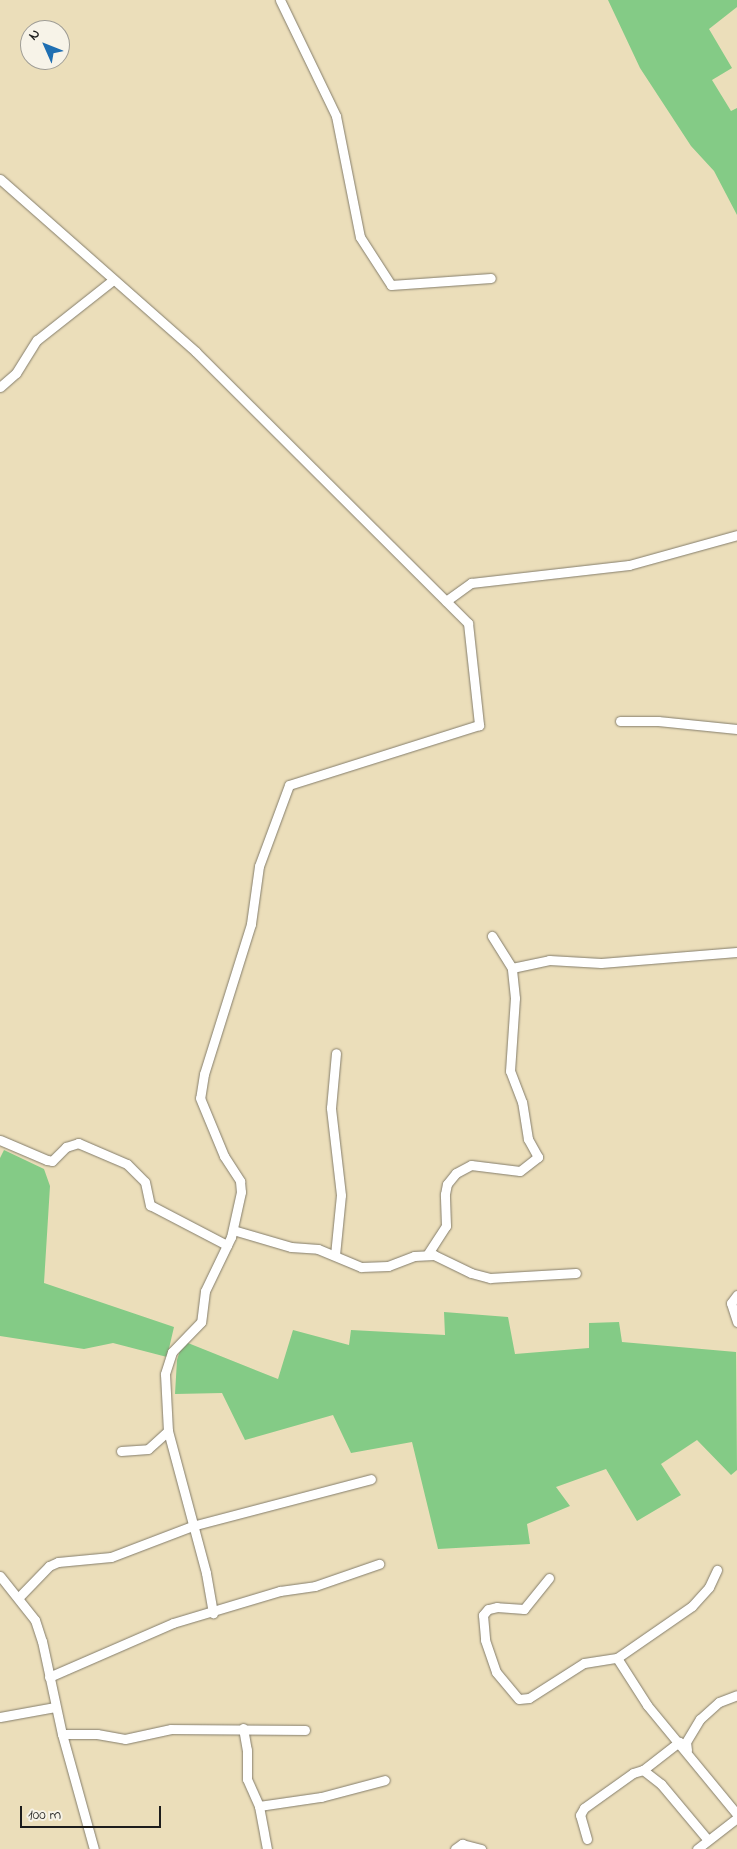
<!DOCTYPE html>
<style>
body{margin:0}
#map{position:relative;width:737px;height:1849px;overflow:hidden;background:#ebdeba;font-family:"Indie Flower",sans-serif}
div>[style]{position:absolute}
.green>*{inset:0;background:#84cb86}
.roads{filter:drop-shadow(0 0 1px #847d6b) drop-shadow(0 0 1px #847d6b)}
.minor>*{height:9px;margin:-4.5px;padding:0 4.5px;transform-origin:4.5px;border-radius:4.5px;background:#fff}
span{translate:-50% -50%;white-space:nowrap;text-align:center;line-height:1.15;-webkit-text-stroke:4.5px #f7f3e8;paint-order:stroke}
.north{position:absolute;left:20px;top:20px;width:50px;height:50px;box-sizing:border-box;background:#f7f3e8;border:1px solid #9f9d96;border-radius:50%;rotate:314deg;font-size:14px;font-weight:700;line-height:20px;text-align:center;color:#1c1c1c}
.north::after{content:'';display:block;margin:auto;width:18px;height:22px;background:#1f6fb2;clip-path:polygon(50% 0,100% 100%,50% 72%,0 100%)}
.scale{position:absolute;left:20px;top:1806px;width:141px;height:22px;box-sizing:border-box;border:2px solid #1c1c1c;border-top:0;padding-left:6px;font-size:15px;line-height:18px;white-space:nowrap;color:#1c1c1c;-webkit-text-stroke:4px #f7f3e8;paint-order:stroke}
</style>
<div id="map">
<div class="green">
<div style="clip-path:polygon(608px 0,737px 0,737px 7px,709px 29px,732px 68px,712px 80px,731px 111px,737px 108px,737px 215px,714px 171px,691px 146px,640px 68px)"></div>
<div style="clip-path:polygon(4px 1150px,44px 1169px,50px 1186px,44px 1283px,174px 1327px,167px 1357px,113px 1343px,84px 1349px,0 1336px,0 1158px)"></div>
<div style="clip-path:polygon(444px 1312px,508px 1317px,515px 1354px,589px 1348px,589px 1323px,619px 1322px,622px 1342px,736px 1352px,737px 1470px,731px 1475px,697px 1440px,661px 1464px,681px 1495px,637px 1521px,606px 1469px,556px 1487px,570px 1506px,527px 1524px,530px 1544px,438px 1549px,412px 1442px,351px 1453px,333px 1415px,245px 1440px,222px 1393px,175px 1394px,177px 1360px,183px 1341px,278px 1379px,293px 1330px,349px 1345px,351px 1330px,445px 1335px)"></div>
</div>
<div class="roads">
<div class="minor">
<div style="left:280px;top:0;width:129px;rotate:64.2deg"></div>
<div style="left:336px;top:116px;width:123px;rotate:78.8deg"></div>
<div style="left:360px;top:237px;width:57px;rotate:57.1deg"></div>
<div style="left:391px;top:285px;width:100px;rotate:-4deg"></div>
<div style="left:0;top:179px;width:261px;rotate:41.4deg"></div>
<div style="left:196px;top:352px;width:384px;rotate:44.9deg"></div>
<div style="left:468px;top:623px;width:103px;rotate:83.8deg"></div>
<div style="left:479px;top:725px;width:199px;rotate:162.5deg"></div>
<div style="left:289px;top:785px;width:86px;rotate:110.3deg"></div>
<div style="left:259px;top:866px;width:59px;rotate:97.9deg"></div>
<div style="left:251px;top:924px;width:157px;rotate:107.4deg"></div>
<div style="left:204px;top:1074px;width:24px;rotate:99deg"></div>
<div style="left:200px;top:1098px;width:63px;rotate:67.5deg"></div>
<div style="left:224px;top:1156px;width:30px;rotate:57deg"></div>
<div style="left:240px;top:1181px;width:11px;rotate:85deg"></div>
<div style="left:241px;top:1192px;width:46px;rotate:102.5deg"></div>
<div style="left:231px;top:1237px;width:60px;rotate:115.7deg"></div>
<div style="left:205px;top:1291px;width:31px;rotate:97deg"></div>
<div style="left:201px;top:1322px;width:42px;rotate:134deg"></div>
<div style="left:172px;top:1352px;width:23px;rotate:108deg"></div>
<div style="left:165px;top:1374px;width:57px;rotate:87deg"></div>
<div style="left:168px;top:1431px;width:147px;rotate:75deg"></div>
<div style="left:206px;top:1573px;width:41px;rotate:80.1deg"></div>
<div style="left:0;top:387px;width:21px;rotate:-41deg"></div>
<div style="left:16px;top:373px;width:39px;rotate:-58deg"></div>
<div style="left:37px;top:340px;width:97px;rotate:-38.3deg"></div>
<div style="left:446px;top:601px;width:31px;rotate:-36deg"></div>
<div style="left:471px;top:583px;width:159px;rotate:-6.5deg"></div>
<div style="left:629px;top:565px;width:112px;rotate:-15.5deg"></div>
<div style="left:620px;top:721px;width:38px"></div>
<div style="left:658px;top:721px;width:79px;rotate:5.8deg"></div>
<div style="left:512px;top:968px;width:38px;rotate:-12deg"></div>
<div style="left:549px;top:960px;width:52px;rotate:3.3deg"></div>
<div style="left:601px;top:963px;width:136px;rotate:-4.6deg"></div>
<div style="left:0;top:1140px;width:51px;rotate:23.1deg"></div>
<div style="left:47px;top:1160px;width:5px;rotate:11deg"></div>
<div style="left:52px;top:1161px;width:20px;rotate:-45deg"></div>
<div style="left:66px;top:1147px;width:13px;rotate:-18deg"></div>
<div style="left:78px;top:1143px;width:53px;rotate:23.2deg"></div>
<div style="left:127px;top:1164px;width:25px;rotate:45deg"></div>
<div style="left:145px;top:1182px;width:24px;rotate:78deg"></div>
<div style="left:150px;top:1205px;width:87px;rotate:27.5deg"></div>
<div style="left:233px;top:1230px;width:60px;rotate:16.3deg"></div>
<div style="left:291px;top:1247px;width:27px;rotate:4deg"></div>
<div style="left:318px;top:1249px;width:47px;rotate:22.7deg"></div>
<div style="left:361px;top:1267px;width:27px;rotate:-2deg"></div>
<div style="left:388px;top:1266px;width:28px;rotate:-21deg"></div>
<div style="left:414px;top:1256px;width:20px;rotate:-3deg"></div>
<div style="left:434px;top:1255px;width:41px;rotate:25.9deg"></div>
<div style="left:471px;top:1273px;width:20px;rotate:15deg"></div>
<div style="left:490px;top:1278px;width:86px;rotate:-3.3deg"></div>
<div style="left:335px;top:1255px;width:60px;rotate:-84.3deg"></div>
<div style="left:341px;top:1195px;width:88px;rotate:-96.6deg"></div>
<div style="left:331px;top:1108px;width:55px;rotate:-84.8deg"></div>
<div style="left:427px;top:1255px;width:35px;rotate:-57deg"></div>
<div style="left:446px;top:1226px;width:32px;rotate:-92deg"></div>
<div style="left:445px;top:1194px;width:10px;rotate:-79deg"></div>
<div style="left:447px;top:1184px;width:14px;rotate:-51deg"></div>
<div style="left:456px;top:1173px;width:17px;rotate:-28deg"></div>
<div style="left:471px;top:1165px;width:49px;rotate:7deg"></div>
<div style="left:520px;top:1171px;width:23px;rotate:-38deg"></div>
<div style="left:538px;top:1157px;width:21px;rotate:-119deg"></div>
<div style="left:528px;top:1139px;width:37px;rotate:-99deg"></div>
<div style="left:522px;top:1102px;width:33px;rotate:-111deg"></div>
<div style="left:510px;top:1071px;width:73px;rotate:-86.1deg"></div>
<div style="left:515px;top:998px;width:30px;rotate:-96deg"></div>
<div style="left:512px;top:968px;width:38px;rotate:-122deg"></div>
<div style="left:737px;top:1295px;width:10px;rotate:127deg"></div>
<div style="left:731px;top:1303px;width:20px;rotate:72deg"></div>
<div style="left:121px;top:1451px;width:27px;rotate:-4deg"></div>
<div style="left:148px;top:1449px;width:27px;rotate:-42deg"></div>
<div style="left:0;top:1576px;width:56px;rotate:51.5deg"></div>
<div style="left:35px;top:1620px;width:22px;rotate:72deg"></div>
<div style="left:42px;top:1641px;width:95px;rotate:77.9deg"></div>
<div style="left:62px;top:1734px;width:119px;rotate:74.5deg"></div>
<div style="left:549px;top:1578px;width:40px;rotate:129deg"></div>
<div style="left:524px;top:1609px;width:27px;rotate:-176deg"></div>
<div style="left:497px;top:1607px;width:9px;rotate:167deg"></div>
<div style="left:488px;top:1609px;width:8px;rotate:130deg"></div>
<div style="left:483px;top:1615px;width:25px;rotate:85deg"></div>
<div style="left:485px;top:1640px;width:34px;rotate:71deg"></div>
<div style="left:496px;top:1672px;width:35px;rotate:50deg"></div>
<div style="left:519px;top:1699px;width:10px;rotate:-6deg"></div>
<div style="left:529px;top:1698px;width:65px;rotate:-32.5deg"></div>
<div style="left:584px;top:1663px;width:33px;rotate:-9deg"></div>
<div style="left:617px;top:1658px;width:91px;rotate:-34.7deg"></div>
<div style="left:692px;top:1606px;width:25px;rotate:-48deg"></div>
<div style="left:709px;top:1587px;width:19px;rotate:-65deg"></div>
<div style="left:19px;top:1597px;width:43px;rotate:-45.9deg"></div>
<div style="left:49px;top:1566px;width:10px;rotate:-24deg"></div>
<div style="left:58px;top:1562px;width:53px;rotate:-5.4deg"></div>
<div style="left:111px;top:1557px;width:87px;rotate:-20.9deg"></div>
<div style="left:192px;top:1526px;width:185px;rotate:-14.7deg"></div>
<div style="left:617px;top:1658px;width:56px;rotate:57.4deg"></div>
<div style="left:647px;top:1705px;width:141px;rotate:50.5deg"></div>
<div style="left:49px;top:1677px;width:135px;rotate:-23.5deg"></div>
<div style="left:173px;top:1623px;width:112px;rotate:-16.7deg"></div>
<div style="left:280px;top:1591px;width:35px;rotate:-8deg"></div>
<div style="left:315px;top:1586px;width:68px;rotate:-19deg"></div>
<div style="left:0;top:1717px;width:56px;rotate:-10.3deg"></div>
<div style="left:243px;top:1728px;width:22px;rotate:80deg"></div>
<div style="left:247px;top:1750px;width:29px;rotate:90deg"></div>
<div style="left:247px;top:1779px;width:30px;rotate:66deg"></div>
<div style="left:259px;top:1806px;width:44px;rotate:79.5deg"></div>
<div style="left:62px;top:1734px;width:35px"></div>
<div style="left:97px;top:1734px;width:28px;rotate:10deg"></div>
<div style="left:125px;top:1739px;width:47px;rotate:-12.3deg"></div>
<div style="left:171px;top:1729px;width:134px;rotate:0.4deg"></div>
<div style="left:687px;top:1750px;width:8px;rotate:-97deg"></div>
<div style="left:686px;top:1742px;width:27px;rotate:-59deg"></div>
<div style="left:700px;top:1719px;width:25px;rotate:-42deg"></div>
<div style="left:719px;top:1702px;width:19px;rotate:-21deg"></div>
<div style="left:643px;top:1770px;width:23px;rotate:38deg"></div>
<div style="left:661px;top:1784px;width:72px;rotate:50.1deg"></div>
<div style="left:259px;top:1806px;width:63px;rotate:-8.3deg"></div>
<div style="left:321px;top:1797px;width:66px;rotate:-14.9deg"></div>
<div style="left:587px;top:1839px;width:25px;rotate:-106deg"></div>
<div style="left:580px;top:1815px;width:8px;rotate:-60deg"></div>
<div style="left:584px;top:1808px;width:60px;rotate:-35.5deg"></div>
<div style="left:633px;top:1773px;width:10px;rotate:-17deg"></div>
<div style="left:643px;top:1770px;width:46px;rotate:-37.9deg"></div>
<div style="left:455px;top:1849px;width:9px;rotate:-36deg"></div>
<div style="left:462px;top:1844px;width:20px;rotate:15deg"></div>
<div style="left:697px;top:1849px;width:51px;rotate:-37.8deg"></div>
</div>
</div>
<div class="north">N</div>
<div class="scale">100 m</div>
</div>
